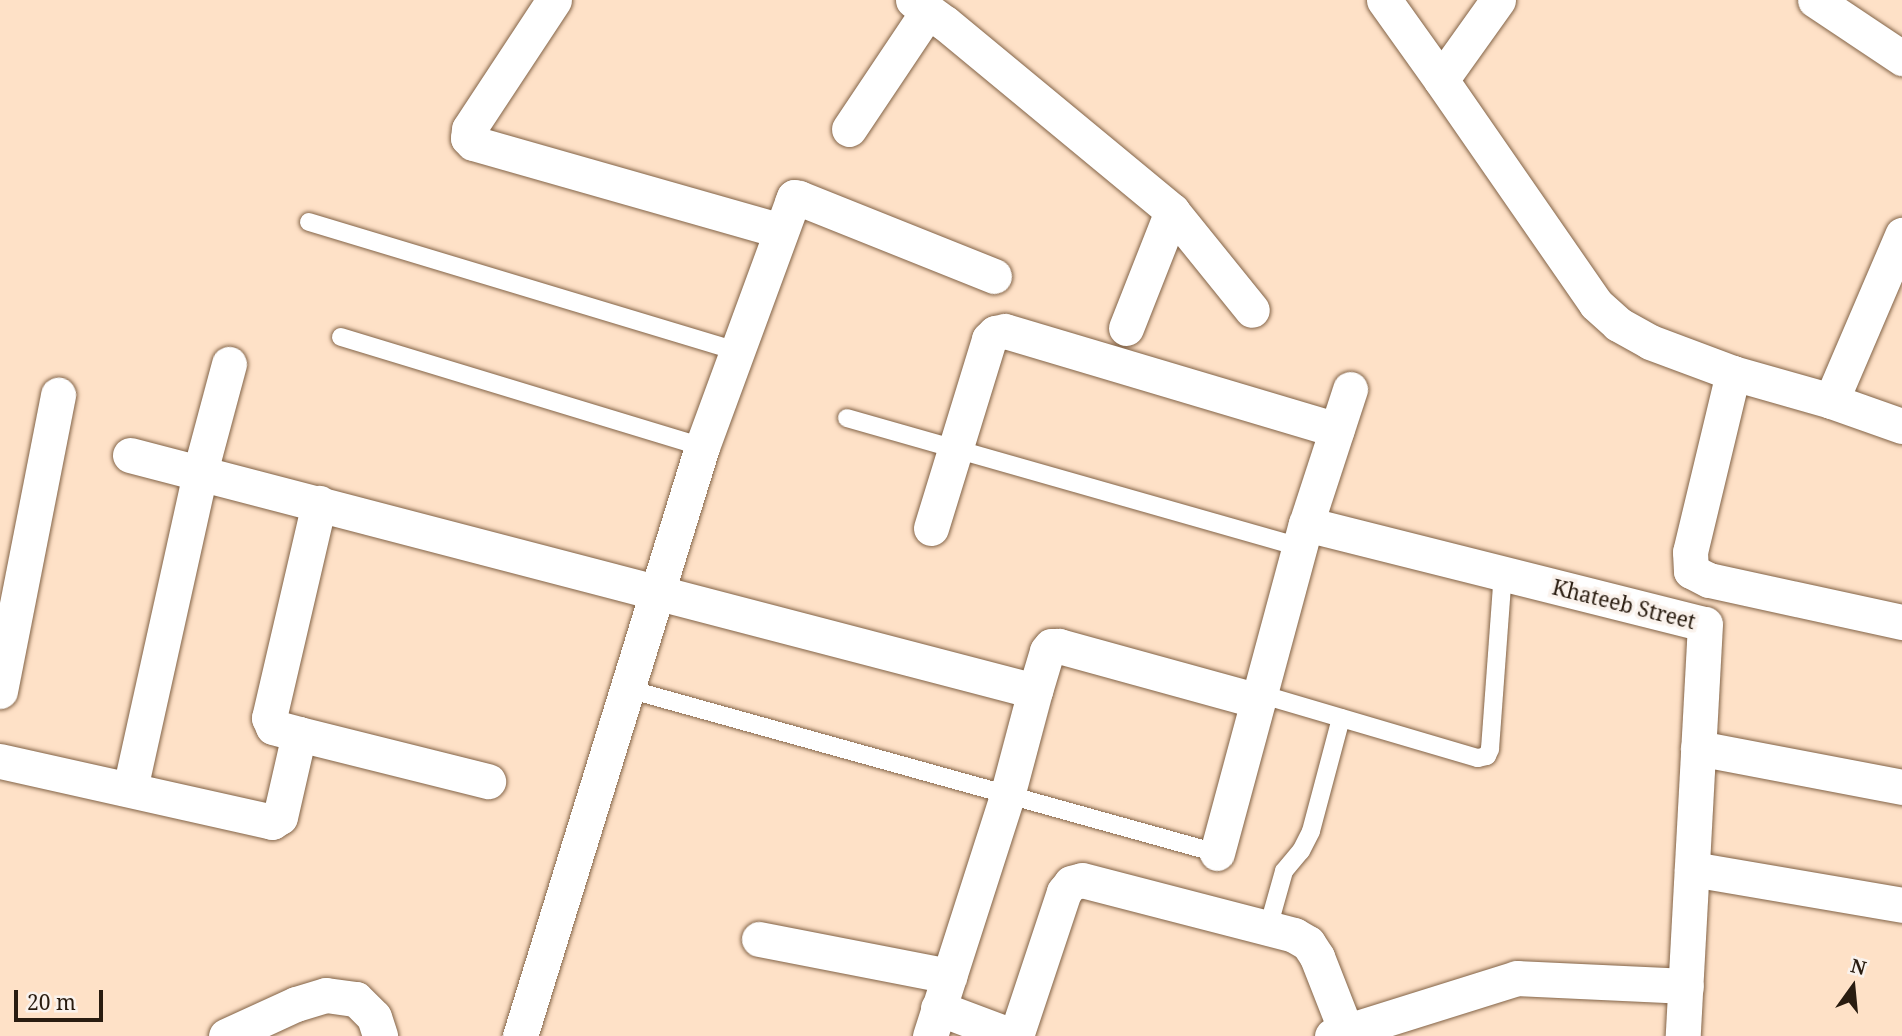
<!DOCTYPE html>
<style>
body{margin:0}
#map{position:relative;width:1902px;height:1036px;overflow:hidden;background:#fee1c7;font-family:"Noto Serif",serif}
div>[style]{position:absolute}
.roads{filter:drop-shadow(0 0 2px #826347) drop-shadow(0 0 2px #826347)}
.service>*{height:18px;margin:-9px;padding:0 9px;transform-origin:9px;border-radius:9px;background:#fff}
.minor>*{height:35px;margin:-17.5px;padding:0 17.5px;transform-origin:17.5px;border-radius:17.5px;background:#fff}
span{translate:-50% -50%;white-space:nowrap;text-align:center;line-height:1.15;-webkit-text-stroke:7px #faf2ec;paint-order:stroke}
.street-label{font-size:21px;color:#291c10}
.north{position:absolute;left:1818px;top:952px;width:70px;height:70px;-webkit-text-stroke:5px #faf2ec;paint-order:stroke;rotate:15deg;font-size:19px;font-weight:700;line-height:28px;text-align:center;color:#291c10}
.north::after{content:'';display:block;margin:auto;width:24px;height:32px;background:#291c10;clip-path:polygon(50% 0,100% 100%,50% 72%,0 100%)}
.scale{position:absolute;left:14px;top:990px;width:89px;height:32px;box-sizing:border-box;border:4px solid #291c10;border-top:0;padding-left:9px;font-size:21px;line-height:24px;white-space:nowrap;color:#291c10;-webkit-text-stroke:5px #faf2ec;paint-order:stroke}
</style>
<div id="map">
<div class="roads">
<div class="service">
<div style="left:309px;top:222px;width:447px;rotate:16.8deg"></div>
<div style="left:341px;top:337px;width:377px;rotate:16.9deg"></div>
<div style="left:847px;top:418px;width:471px;rotate:15.9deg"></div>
<div style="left:628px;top:689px;width:611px;rotate:15.56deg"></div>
<div style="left:1260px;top:694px;width:227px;rotate:16.4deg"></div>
<div style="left:1478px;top:758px;width:9px;rotate:-13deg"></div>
<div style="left:1487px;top:756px;width:8px;rotate:-67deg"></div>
<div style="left:1490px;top:749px;width:176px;rotate:-85.8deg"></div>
<div style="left:1268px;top:928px;width:59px;rotate:-74.3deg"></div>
<div style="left:1284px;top:871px;width:26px;rotate:-50deg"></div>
<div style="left:1301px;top:851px;width:22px;rotate:-63deg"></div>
<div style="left:1311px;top:831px;width:117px;rotate:-75.1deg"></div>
</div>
<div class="minor">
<div style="left:554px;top:0;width:154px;rotate:123.4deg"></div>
<div style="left:469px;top:129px;width:9px;rotate:96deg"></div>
<div style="left:468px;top:138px;width:7px;rotate:45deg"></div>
<div style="left:473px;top:143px;width:320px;rotate:15.9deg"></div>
<div style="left:913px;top:0;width:39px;rotate:36deg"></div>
<div style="left:945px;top:23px;width:295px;rotate:39.6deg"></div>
<div style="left:1172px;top:211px;width:127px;rotate:51.1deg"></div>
<div style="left:1384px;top:0;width:98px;rotate:54.5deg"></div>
<div style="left:1498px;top:0;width:98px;rotate:125.5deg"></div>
<div style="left:1441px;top:80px;width:272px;rotate:55.3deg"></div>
<div style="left:1596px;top:304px;width:30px;rotate:42deg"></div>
<div style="left:1618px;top:324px;width:37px;rotate:29deg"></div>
<div style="left:1650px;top:342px;width:89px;rotate:20.5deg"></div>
<div style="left:1733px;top:373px;width:102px;rotate:15.9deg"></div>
<div style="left:1831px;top:401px;width:75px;rotate:19.4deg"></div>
<div style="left:1815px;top:0;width:105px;rotate:33.7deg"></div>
<div style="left:849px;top:129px;width:142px;rotate:-56.2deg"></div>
<div style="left:1126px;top:328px;width:126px;rotate:-68.5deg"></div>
<div style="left:1733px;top:373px;width:184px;rotate:103.5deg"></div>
<div style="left:1690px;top:552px;width:19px;rotate:87deg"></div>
<div style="left:1691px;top:571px;width:20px;rotate:27deg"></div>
<div style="left:1709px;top:580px;width:198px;rotate:12.3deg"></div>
<div style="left:1831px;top:401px;width:181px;rotate:-66.8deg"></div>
<div style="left:130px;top:455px;width:935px;rotate:14.62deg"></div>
<div style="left:1035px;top:691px;width:42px;rotate:-73.3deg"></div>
<div style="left:1047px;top:651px;width:6px;rotate:-51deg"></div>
<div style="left:1051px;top:646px;width:8px"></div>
<div style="left:1059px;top:646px;width:206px;rotate:15.4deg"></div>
<div style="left:1306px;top:524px;width:411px;rotate:14.1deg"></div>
<div style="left:1705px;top:624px;width:413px;rotate:93.1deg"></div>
<div style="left:931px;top:528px;width:198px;rotate:-72.9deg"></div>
<div style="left:989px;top:339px;width:8px;rotate:-45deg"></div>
<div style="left:995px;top:333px;width:10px;rotate:-11deg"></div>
<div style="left:1005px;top:331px;width:346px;rotate:16.6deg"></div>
<div style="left:0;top:691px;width:302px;rotate:-78.9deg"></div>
<div style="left:299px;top:734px;width:27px;rotate:-165deg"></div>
<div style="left:273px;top:727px;width:10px;rotate:-114deg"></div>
<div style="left:269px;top:718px;width:221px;rotate:-76.9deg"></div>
<div style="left:1698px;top:748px;width:208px;rotate:10.8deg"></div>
<div style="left:0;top:761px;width:279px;rotate:12.6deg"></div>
<div style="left:272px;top:822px;width:9px;rotate:-32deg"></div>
<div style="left:280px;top:817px;width:85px;rotate:-77.1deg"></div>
<div style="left:299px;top:734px;width:195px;rotate:14deg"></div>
<div style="left:130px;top:789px;width:325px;rotate:-77.5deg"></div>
<div style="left:200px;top:472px;width:112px;rotate:-75deg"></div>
<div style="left:1217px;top:853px;width:341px;rotate:-74.9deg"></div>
<div style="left:1306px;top:524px;width:142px;rotate:-71.9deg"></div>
<div style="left:1692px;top:869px;width:213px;rotate:9.7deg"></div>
<div style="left:759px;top:939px;width:194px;rotate:11deg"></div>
<div style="left:938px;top:1008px;width:79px;rotate:20.7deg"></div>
<div style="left:226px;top:1036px;width:77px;rotate:-24.6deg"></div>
<div style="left:296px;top:1004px;width:31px;rotate:-17deg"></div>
<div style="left:326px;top:995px;width:30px;rotate:8deg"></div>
<div style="left:356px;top:999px;width:25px;rotate:45deg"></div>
<div style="left:374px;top:1017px;width:20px;rotate:72deg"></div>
<div style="left:520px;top:1036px;width:616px;rotate:-72.83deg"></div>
<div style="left:702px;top:447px;width:261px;rotate:-69.8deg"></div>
<div style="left:792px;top:202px;width:5px;rotate:-68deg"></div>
<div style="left:794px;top:197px;width:5px;rotate:11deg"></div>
<div style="left:799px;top:198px;width:210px;rotate:21.8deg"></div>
<div style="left:930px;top:1036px;width:252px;rotate:-72.2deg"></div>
<div style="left:1007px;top:796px;width:109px;rotate:-75.1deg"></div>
<div style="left:1016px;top:1036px;width:152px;rotate:-71.6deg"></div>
<div style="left:1064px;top:892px;width:11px;rotate:-52deg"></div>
<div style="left:1071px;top:883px;width:11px;rotate:-15deg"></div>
<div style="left:1082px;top:880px;width:219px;rotate:14.5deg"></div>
<div style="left:1294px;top:935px;width:16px;rotate:30deg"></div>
<div style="left:1308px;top:943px;width:17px;rotate:57deg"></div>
<div style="left:1317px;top:957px;width:79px;rotate:68.6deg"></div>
<div style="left:1332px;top:1036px;width:194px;rotate:-17.4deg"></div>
<div style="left:1517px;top:978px;width:169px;rotate:2.7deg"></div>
</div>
</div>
<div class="street-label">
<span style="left:1624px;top:604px;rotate:14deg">Khateeb Street</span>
</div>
<div class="north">N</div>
<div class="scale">20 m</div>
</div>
